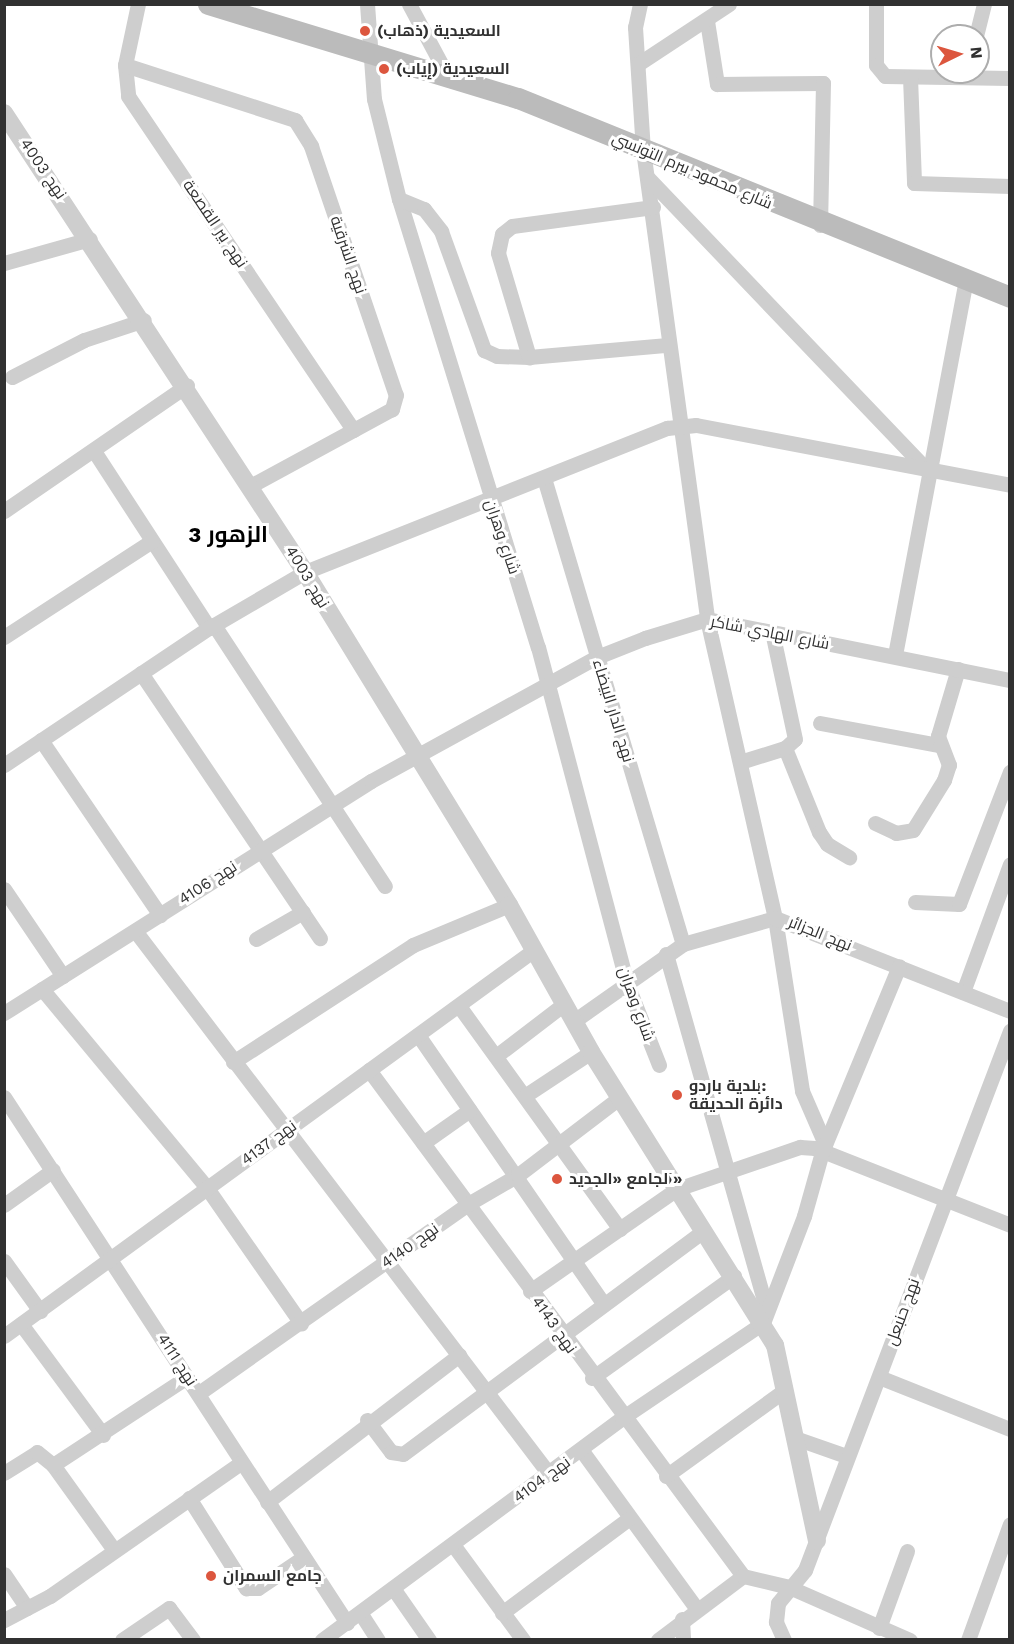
<!DOCTYPE html>
<meta charset="utf-8">
<style>
body{margin:0}
#map{position:relative;width:1014px;height:1644px;overflow:hidden;background:#fff;font-family:"Work Sans",Cairo,sans-serif}
div>[style]{position:absolute}
.minor>*{height:15px;margin:-7.5px;padding:0 7.5px;transform-origin:7.5px;border-radius:7.5px;background:#cecece}
.tertiary>*{height:18px;margin:-9px;padding:0 9px;transform-origin:9px;border-radius:9px;background:#cecece}
.secondary>*{height:21px;margin:-10.5px;padding:0 10.5px;transform-origin:10.5px;border-radius:10.5px;background:#bbb}
.dots>*{width:16px;height:16px;translate:-50% -50%;box-sizing:border-box;border:3px solid #fff;border-radius:50%}
span{translate:-50% -50%;white-space:nowrap;text-align:center;line-height:1.15;-webkit-text-stroke:6px #fff;paint-order:stroke}
.poi-label{font-size:16px;color:#313131;font-weight:700}
.left{translate:0 -50%;text-align:left}
.street-label{font-size:16px;color:#313131}
.district-label{font-size:22px;color:#000;font-weight:700}
.frame{position:absolute;inset:0;border:6px solid #313131;pointer-events:none}
.north{position:absolute;left:930px;top:24px;width:60px;height:60px;box-sizing:border-box;background:#fff;border:2px solid #adadad;border-radius:50%;rotate:85deg;font-size:16px;font-weight:700;line-height:24px;text-align:center;color:#313131}
.north::after{content:'';display:block;margin:auto;width:21px;height:27px;background:#dc563e;clip-path:polygon(50% 0,100% 100%,50% 72%,0 100%)}
</style>
<div id="map">
<div class="minor">
<div style="left:138px;top:4px;width:62px;rotate:102deg"></div>
<div style="left:125px;top:65px;width:31px;rotate:84deg"></div>
<div style="left:128px;top:96px;width:403px;rotate:56deg"></div>
<div style="left:367px;top:4px;width:95px;rotate:85.8deg"></div>
<div style="left:374px;top:99px;width:103px;rotate:76deg"></div>
<div style="left:399px;top:199px;width:469px;rotate:72.8deg"></div>
<div style="left:538px;top:647px;width:349px;rotate:75.2deg"></div>
<div style="left:627px;top:984px;width:87px;rotate:68.4deg"></div>
<div style="left:409px;top:4px;width:81px;rotate:61.8deg"></div>
<div style="left:640px;top:4px;width:24px;rotate:102deg"></div>
<div style="left:635px;top:27px;width:123px;rotate:86.3deg"></div>
<div style="left:643px;top:150px;width:473px;rotate:82.2deg"></div>
<div style="left:707px;top:619px;width:307px;rotate:77.2deg"></div>
<div style="left:775px;top:918px;width:175px;rotate:81.1deg"></div>
<div style="left:802px;top:1091px;width:58px;rotate:66.5deg"></div>
<div style="left:876px;top:4px;width:61px;rotate:90deg"></div>
<div style="left:876px;top:65px;width:14px;rotate:51deg"></div>
<div style="left:885px;top:76px;width:125px;rotate:0.9deg"></div>
<div style="left:707px;top:21px;width:64px;rotate:81deg"></div>
<div style="left:717px;top:84px;width:106px;rotate:-0.5deg"></div>
<div style="left:823px;top:83px;width:142px;rotate:91.2deg"></div>
<div style="left:976px;top:36px;width:33px;rotate:-76deg"></div>
<div style="left:638px;top:64px;width:109px;rotate:-33.4deg"></div>
<div style="left:125px;top:65px;width:179px;rotate:17.9deg"></div>
<div style="left:295px;top:120px;width:31px;rotate:58deg"></div>
<div style="left:311px;top:146px;width:263px;rotate:71.2deg"></div>
<div style="left:396px;top:395px;width:15px;rotate:106deg"></div>
<div style="left:392px;top:409px;width:162px;rotate:151.5deg"></div>
<div style="left:910px;top:77px;width:106px;rotate:87.8deg"></div>
<div style="left:914px;top:183px;width:96px;rotate:1.8deg"></div>
<div style="left:648px;top:178px;width:401px;rotate:46.3deg"></div>
<div style="left:399px;top:199px;width:27px;rotate:22deg"></div>
<div style="left:424px;top:209px;width:28px;rotate:52deg"></div>
<div style="left:441px;top:231px;width:127px;rotate:70.1deg"></div>
<div style="left:484px;top:350px;width:14px;rotate:25deg"></div>
<div style="left:497px;top:356px;width:32px;rotate:2deg"></div>
<div style="left:653px;top:207px;width:142px;rotate:172.3deg"></div>
<div style="left:512px;top:226px;width:13px;rotate:141deg"></div>
<div style="left:502px;top:234px;width:19px;rotate:102deg"></div>
<div style="left:498px;top:253px;width:109px;rotate:73.4deg"></div>
<div style="left:529px;top:357px;width:139px;rotate:-5deg"></div>
<div style="left:4px;top:263px;width:89px;rotate:-15.6deg"></div>
<div style="left:12px;top:377px;width:81px;rotate:-27.2deg"></div>
<div style="left:84px;top:340px;width:63px;rotate:-18.4deg"></div>
<div style="left:94px;top:451px;width:211px;rotate:57deg"></div>
<div style="left:544px;top:478px;width:486px;rotate:73.4deg"></div>
<div style="left:4px;top:511px;width:222px;rotate:-34.5deg"></div>
<div style="left:214px;top:625px;width:312px;rotate:56.8deg"></div>
<div style="left:4px;top:637px;width:176px;rotate:-33deg"></div>
<div style="left:895px;top:655px;width:381px;rotate:-79.3deg"></div>
<div style="left:141px;top:673px;width:320px;rotate:56deg"></div>
<div style="left:820px;top:723px;width:121px;rotate:10.5deg"></div>
<div style="left:41px;top:740px;width:212px;rotate:55.8deg"></div>
<div style="left:785px;top:748px;width:91px;rotate:68deg"></div>
<div style="left:819px;top:832px;width:14px;rotate:56deg"></div>
<div style="left:827px;top:844px;width:26px;rotate:31deg"></div>
<div style="left:740px;top:762px;width:47px;rotate:-17.3deg"></div>
<div style="left:785px;top:748px;width:13px;rotate:-42deg"></div>
<div style="left:795px;top:739px;width:109px;rotate:-102.1deg"></div>
<div style="left:4px;top:765px;width:247px;rotate:-33.8deg"></div>
<div style="left:209px;top:628px;width:111px;rotate:-30.3deg"></div>
<div style="left:305px;top:572px;width:390px;rotate:-21.7deg"></div>
<div style="left:667px;top:428px;width:29px;rotate:-6deg"></div>
<div style="left:696px;top:425px;width:320px;rotate:10.8deg"></div>
<div style="left:875px;top:823px;width:23px;rotate:25deg"></div>
<div style="left:896px;top:833px;width:17px;rotate:-10deg"></div>
<div style="left:913px;top:830px;width:59px;rotate:-58.2deg"></div>
<div style="left:944px;top:780px;width:16px;rotate:-72deg"></div>
<div style="left:949px;top:765px;width:31px;rotate:-111deg"></div>
<div style="left:938px;top:736px;width:70px;rotate:-73.4deg"></div>
<div style="left:4px;top:889px;width:105px;rotate:55.9deg"></div>
<div style="left:915px;top:902px;width:44px;rotate:2.6deg"></div>
<div style="left:959px;top:904px;width:142px;rotate:-68.9deg"></div>
<div style="left:136px;top:932px;width:681px;rotate:52.69deg"></div>
<div style="left:256px;top:939px;width:54px;rotate:-29.9deg"></div>
<div style="left:666px;top:954px;width:371px;rotate:74.2deg"></div>
<div style="left:42px;top:989px;width:259px;rotate:50.3deg"></div>
<div style="left:207px;top:1188px;width:165px;rotate:55.2deg"></div>
<div style="left:963px;top:992px;width:136px;rotate:-69.8deg"></div>
<div style="left:459px;top:1006px;width:275px;rotate:54.2deg"></div>
<div style="left:4px;top:1013px;width:434px;rotate:-32.3deg"></div>
<div style="left:371px;top:781px;width:258px;rotate:-28.8deg"></div>
<div style="left:597px;top:657px;width:52px;rotate:-21.6deg"></div>
<div style="left:645px;top:638px;width:65px;rotate:-17deg"></div>
<div style="left:707px;top:619px;width:309px;rotate:11.4deg"></div>
<div style="left:574px;top:1021px;width:133px;rotate:-35.2deg"></div>
<div style="left:683px;top:944px;width:96px;rotate:-15.8deg"></div>
<div style="left:775px;top:918px;width:253px;rotate:21.6deg"></div>
<div style="left:418px;top:1035px;width:326px;rotate:55.4deg"></div>
<div style="left:496px;top:1056px;width:86px;rotate:-37.4deg"></div>
<div style="left:233px;top:1062px;width:215px;rotate:-33deg"></div>
<div style="left:413px;top:945px;width:104px;rotate:-22.6deg"></div>
<div style="left:369px;top:1070px;width:629px;rotate:53.53deg"></div>
<div style="left:526px;top:1095px;width:78px;rotate:-33.5deg"></div>
<div style="left:4px;top:1097px;width:628px;rotate:56.89deg"></div>
<div style="left:423px;top:1143px;width:57px;rotate:-35.1deg"></div>
<div style="left:4px;top:1205px;width:60px;rotate:-35.5deg"></div>
<div style="left:4px;top:1261px;width:62px;rotate:54.2deg"></div>
<div style="left:530px;top:1291px;width:179px;rotate:-34.8deg"></div>
<div style="left:677px;top:1189px;width:130px;rotate:-18.9deg"></div>
<div style="left:800px;top:1147px;width:15px;rotate:4deg"></div>
<div style="left:815px;top:1148px;width:210px;rotate:21.5deg"></div>
<div style="left:21px;top:1324px;width:138px;rotate:53.5deg"></div>
<div style="left:4px;top:1336px;width:656px;rotate:-36.07deg"></div>
<div style="left:879px;top:1377px;width:141px;rotate:21.7deg"></div>
<div style="left:592px;top:1378px;width:175px;rotate:-35.7deg"></div>
<div style="left:199px;top:1393px;width:329px;rotate:-35.1deg"></div>
<div style="left:468px;top:1204px;width:58px;rotate:-30.1deg"></div>
<div style="left:518px;top:1175px;width:127px;rotate:-37.3deg"></div>
<div style="left:367px;top:1420px;width:40px;rotate:53deg"></div>
<div style="left:391px;top:1452px;width:12px;rotate:9deg"></div>
<div style="left:403px;top:1454px;width:374px;rotate:-36.6deg"></div>
<div style="left:795px;top:1438px;width:54px;rotate:19.4deg"></div>
<div style="left:582px;top:1451px;width:194px;rotate:54deg"></div>
<div style="left:53px;top:1465px;width:105px;rotate:54.3deg"></div>
<div style="left:4px;top:1473px;width:39px;rotate:-32deg"></div>
<div style="left:37px;top:1452px;width:21px;rotate:39deg"></div>
<div style="left:53px;top:1465px;width:160px;rotate:-33.3deg"></div>
<div style="left:666px;top:1476px;width:147px;rotate:-35.9deg"></div>
<div style="left:189px;top:1498px;width:107px;rotate:57.7deg"></div>
<div style="left:246px;top:1588px;width:12px"></div>
<div style="left:258px;top:1588px;width:55px;rotate:-34deg"></div>
<div style="left:267px;top:1502px;width:242px;rotate:-37.4deg"></div>
<div style="left:454px;top:1546px;width:117px;rotate:53.7deg"></div>
<div style="left:4px;top:1574px;width:41px;rotate:55.9deg"></div>
<div style="left:395px;top:1591px;width:60px;rotate:55.2deg"></div>
<div style="left:502px;top:1613px;width:157px;rotate:-36.7deg"></div>
<div style="left:361px;top:1614px;width:31px;rotate:57deg"></div>
<div style="left:682px;top:1619px;width:21px;rotate:87deg"></div>
<div style="left:4px;top:1620px;width:52px;rotate:-27.6deg"></div>
<div style="left:50px;top:1596px;width:233px;rotate:-34.9deg"></div>
<div style="left:879px;top:1628px;width:82px;rotate:-70deg"></div>
<div style="left:122px;top:1640px;width:57px;rotate:-34.2deg"></div>
<div style="left:169px;top:1608px;width:40px;rotate:53deg"></div>
<div style="left:322px;top:1640px;width:373px;rotate:-36.5deg"></div>
<div style="left:622px;top:1418px;width:170px;rotate:-34deg"></div>
<div style="left:763px;top:1323px;width:115px;rotate:-69deg"></div>
<div style="left:804px;top:1216px;width:66px;rotate:-74.3deg"></div>
<div style="left:822px;top:1152px;width:201px;rotate:-67.5deg"></div>
<div style="left:658px;top:1640px;width:106px;rotate:-37deg"></div>
<div style="left:743px;top:1576px;width:47px;rotate:13.4deg"></div>
<div style="left:789px;top:1587px;width:132px;rotate:23.7deg"></div>
<div style="left:784px;top:1640px;width:20px;rotate:-114deg"></div>
<div style="left:776px;top:1622px;width:19px;rotate:-84deg"></div>
<div style="left:778px;top:1603px;width:43px;rotate:-50.7deg"></div>
<div style="left:805px;top:1570px;width:577px;rotate:-69.18deg"></div>
<div style="left:968px;top:1640px;width:123px;rotate:-70.1deg"></div>
</div>
<div class="tertiary">
<div style="left:4px;top:113px;width:549px;rotate:56.74deg"></div>
<div style="left:305px;top:572px;width:391px;rotate:58.5deg"></div>
<div style="left:509px;top:905px;width:168px;rotate:60.8deg"></div>
<div style="left:591px;top:1052px;width:346px;rotate:57.9deg"></div>
<div style="left:775px;top:1345px;width:200px;rotate:77.9deg"></div>
</div>
<div class="secondary">
<div style="left:208px;top:4px;width:324px;rotate:16.9deg"></div>
<div style="left:518px;top:98px;width:531px;rotate:22.02deg"></div>
</div>
<div class="dots">
<div style="left:365px;top:31px;background:#dc563e"></div>
<div style="left:384px;top:69px;background:#dc563e"></div>
<div style="left:677px;top:1095px;background:#dc563e"></div>
<div style="left:557px;top:1179px;background:#dc563e"></div>
<div style="left:211px;top:1576px;background:#dc563e"></div>
</div>
<div class="poi-label">
<span class="left" style="left:377px;top:31px">السعيدية (ذهاب)</span>
<span class="left" style="left:396px;top:69px">السعيدية (إياب)</span>
<span class="left" style="left:689px;top:1095px">بلدية باردو:<br>دائرة الحديقة</span>
<span class="left" style="left:569px;top:1179px">الجامع «الجديد»</span>
<span class="left" style="left:223px;top:1576px">جامع السمران</span>
</div>
<div class="street-label">
<span style="left:43px;top:169px;rotate:56deg">نهج 4003</span>
<span style="left:692px;top:171px;rotate:23deg">شارع محمود بيرم التونسي</span>
<span style="left:215px;top:224px;rotate:56deg">نهج بير القصعة</span>
<span style="left:348px;top:255px;rotate:71deg">نهج الشرقية</span>
<span style="left:502px;top:537px;rotate:71deg">شارع وهران</span>
<span style="left:307px;top:577px;rotate:59deg">نهج 4003</span>
<span style="left:770px;top:633px;rotate:11deg">شارع الهادي شاكر</span>
<span style="left:613px;top:711px;rotate:73deg">نهج الدار البيضاء</span>
<span style="left:208px;top:883px;rotate:-33deg">نهج 4106</span>
<span style="left:820px;top:934px;rotate:22deg">نهج الجزائر</span>
<span style="left:636px;top:1004px;rotate:70deg">شارع وهران</span>
<span style="left:269px;top:1143px;rotate:-36deg">نهج 4137</span>
<span style="left:410px;top:1246px;rotate:-35deg">نهج 4140</span>
<span style="left:903px;top:1312px;rotate:-70deg">نهج حنبعل</span>
<span style="left:554px;top:1325px;rotate:55deg">نهج 4143</span>
<span style="left:177px;top:1360px;rotate:57deg">نهج 4111</span>
<span style="left:542px;top:1480px;rotate:-36deg">نهج 4104</span>
</div>
<div class="district-label">
<span style="left:228px;top:535px">الزهور 3</span>
</div>
<div class="frame"></div>
<div class="north">N</div>
</div>
